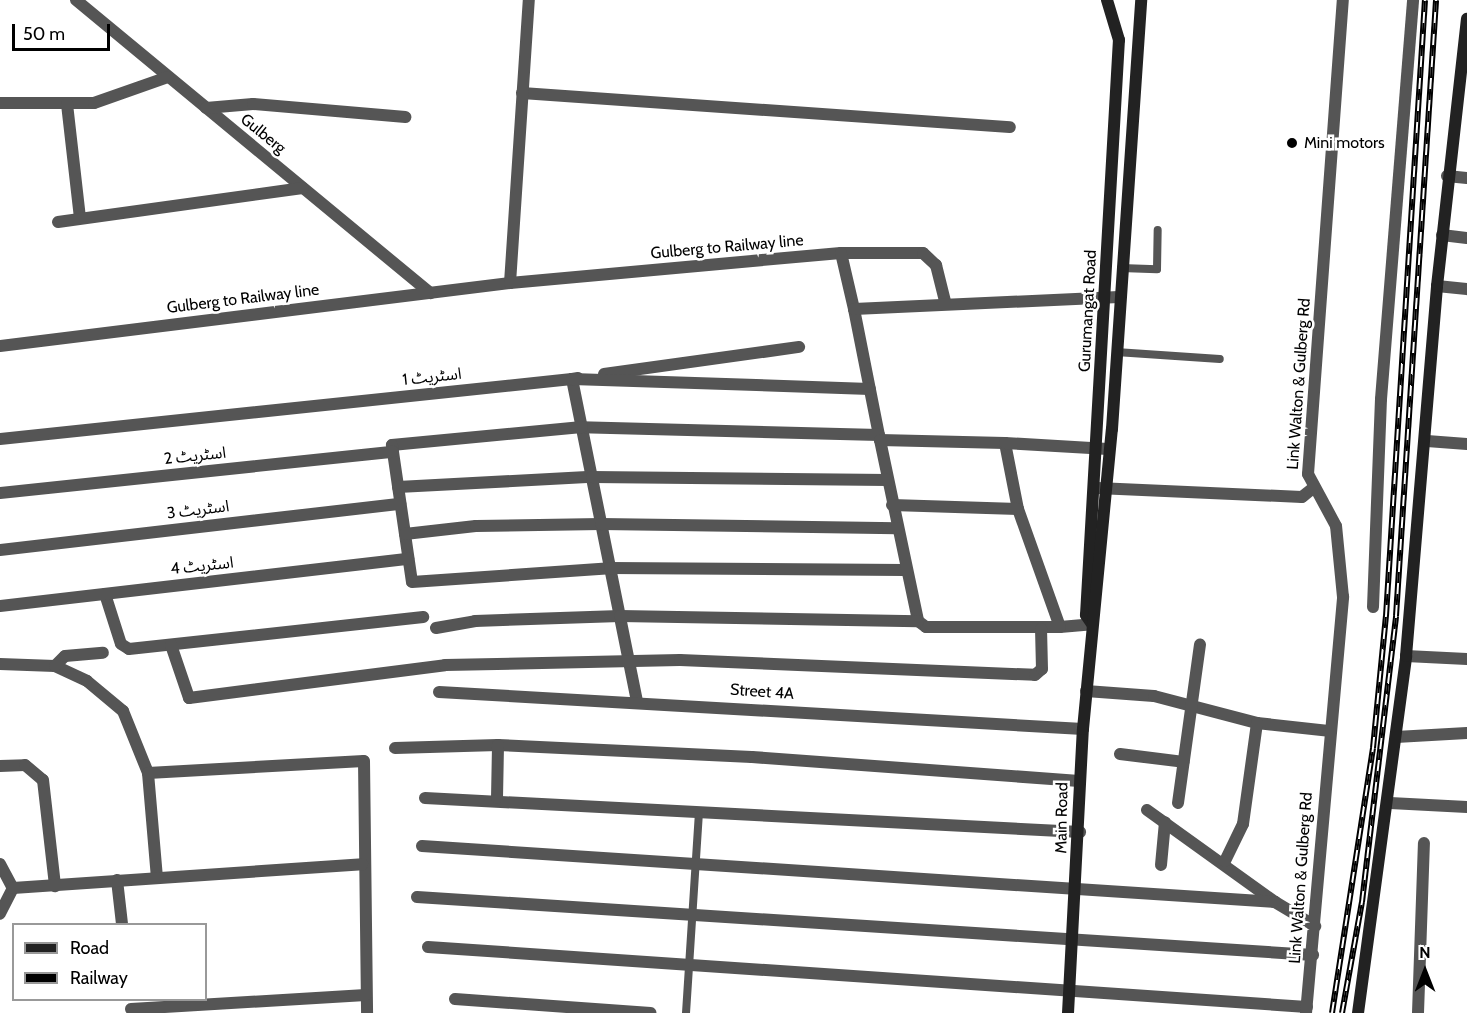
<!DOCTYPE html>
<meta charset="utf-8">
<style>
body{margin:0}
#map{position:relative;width:1467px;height:1013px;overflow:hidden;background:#fff;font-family:Cabin,"Noto Sans Arabic",sans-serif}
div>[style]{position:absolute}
.lane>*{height:8px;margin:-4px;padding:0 4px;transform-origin:4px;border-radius:4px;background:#555}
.street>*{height:12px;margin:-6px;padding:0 6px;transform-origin:6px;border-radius:6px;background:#555}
.secondary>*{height:12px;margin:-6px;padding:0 6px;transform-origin:6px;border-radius:6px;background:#222}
.rail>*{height:6px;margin-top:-3px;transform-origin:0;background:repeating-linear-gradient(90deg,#fff 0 11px,#000 0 22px);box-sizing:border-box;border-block:2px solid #000}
.dots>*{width:16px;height:16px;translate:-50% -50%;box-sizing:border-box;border:3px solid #fff;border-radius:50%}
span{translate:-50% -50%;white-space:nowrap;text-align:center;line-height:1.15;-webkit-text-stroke:5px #fff;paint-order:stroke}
.street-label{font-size:16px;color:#000}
.poi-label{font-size:16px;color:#000}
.left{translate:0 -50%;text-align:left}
.legend{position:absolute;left:12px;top:923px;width:195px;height:78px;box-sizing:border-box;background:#fff;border:2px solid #999;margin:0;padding:8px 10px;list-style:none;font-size:18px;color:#000}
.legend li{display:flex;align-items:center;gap:12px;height:30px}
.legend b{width:30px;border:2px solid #999}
.north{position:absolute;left:1395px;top:941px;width:60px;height:60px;-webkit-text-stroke:4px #fff;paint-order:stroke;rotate:0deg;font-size:16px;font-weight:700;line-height:24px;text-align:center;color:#000}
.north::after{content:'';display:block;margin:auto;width:21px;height:27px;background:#000;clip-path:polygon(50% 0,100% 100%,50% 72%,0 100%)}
.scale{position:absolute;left:12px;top:24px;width:98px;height:27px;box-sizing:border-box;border:3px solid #000;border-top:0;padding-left:8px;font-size:18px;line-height:21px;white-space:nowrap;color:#000;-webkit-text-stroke:4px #fff;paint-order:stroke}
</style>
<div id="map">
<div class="lane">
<div style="left:1121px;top:268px;width:36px;rotate:2deg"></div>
<div style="left:1157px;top:269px;width:39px;rotate:-89deg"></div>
<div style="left:1116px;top:352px;width:104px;rotate:3.9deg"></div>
<div style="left:686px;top:1013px;width:202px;rotate:-86.3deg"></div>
</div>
<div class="street">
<div style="left:76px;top:0;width:460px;rotate:39.6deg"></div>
<div style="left:522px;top:93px;width:489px;rotate:4deg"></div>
<div style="left:0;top:103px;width:94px"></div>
<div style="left:94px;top:103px;width:78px;rotate:-19.4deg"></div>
<div style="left:67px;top:104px;width:115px;rotate:83.5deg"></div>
<div style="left:206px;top:108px;width:47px;rotate:-4.9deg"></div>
<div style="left:253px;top:104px;width:153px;rotate:4.9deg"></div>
<div style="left:1447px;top:176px;width:20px;rotate:6deg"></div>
<div style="left:58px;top:222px;width:247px;rotate:-7.9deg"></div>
<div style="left:1442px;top:235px;width:25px;rotate:7deg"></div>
<div style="left:841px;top:253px;width:82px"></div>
<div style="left:923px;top:253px;width:18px;rotate:43deg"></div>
<div style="left:936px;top:265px;width:38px;rotate:76deg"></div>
<div style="left:510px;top:283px;width:284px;rotate:-86.2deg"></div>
<div style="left:1437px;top:286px;width:30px;rotate:6deg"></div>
<div style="left:854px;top:309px;width:134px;rotate:78.8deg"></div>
<div style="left:880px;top:440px;width:125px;rotate:1.4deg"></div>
<div style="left:1005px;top:443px;width:67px;rotate:78.9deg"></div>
<div style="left:1018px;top:509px;width:125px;rotate:70.4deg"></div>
<div style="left:1060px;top:627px;width:32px;rotate:-5deg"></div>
<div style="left:0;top:346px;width:514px;rotate:-7.04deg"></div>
<div style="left:510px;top:283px;width:332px;rotate:-5.2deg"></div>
<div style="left:841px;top:253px;width:57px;rotate:76.9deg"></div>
<div style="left:854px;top:309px;width:265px;rotate:-2.6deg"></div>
<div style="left:604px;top:374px;width:197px;rotate:-7.9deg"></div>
<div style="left:578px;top:378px;width:6px;rotate:171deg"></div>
<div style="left:572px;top:379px;width:328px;rotate:78.6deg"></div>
<div style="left:879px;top:435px;width:297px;rotate:-178.5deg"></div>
<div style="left:582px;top:427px;width:191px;rotate:174.6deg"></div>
<div style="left:392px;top:445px;width:138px;rotate:81.7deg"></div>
<div style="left:412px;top:582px;width:198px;rotate:-4deg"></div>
<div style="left:610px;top:568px;width:295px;rotate:0.4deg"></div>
<div style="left:0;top:439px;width:575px;rotate:-5.99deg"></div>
<div style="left:572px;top:379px;width:298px;rotate:1.9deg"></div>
<div style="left:880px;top:440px;width:185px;rotate:78.1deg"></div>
<div style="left:918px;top:621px;width:10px;rotate:37deg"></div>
<div style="left:926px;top:627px;width:134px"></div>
<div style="left:1427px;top:441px;width:40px;rotate:4.3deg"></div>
<div style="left:1005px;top:443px;width:103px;rotate:3.3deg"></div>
<div style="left:398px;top:487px;width:194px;rotate:-3deg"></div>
<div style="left:592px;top:477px;width:296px;rotate:0.6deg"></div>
<div style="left:1097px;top:488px;width:205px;rotate:2.5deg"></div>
<div style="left:1302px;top:497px;width:13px;rotate:-39deg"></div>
<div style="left:0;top:493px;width:395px;rotate:-6deg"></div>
<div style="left:892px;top:505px;width:126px;rotate:1.8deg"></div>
<div style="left:405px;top:534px;width:71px;rotate:-6.4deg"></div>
<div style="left:476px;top:526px;width:125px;rotate:-0.9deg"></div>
<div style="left:601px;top:524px;width:296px;rotate:0.8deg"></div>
<div style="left:0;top:550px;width:403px;rotate:-6.6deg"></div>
<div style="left:105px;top:594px;width:52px;rotate:72.3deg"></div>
<div style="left:121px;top:644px;width:9px;rotate:32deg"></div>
<div style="left:129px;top:649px;width:296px;rotate:-6.2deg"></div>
<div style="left:0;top:606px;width:411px;rotate:-6.6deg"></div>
<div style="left:1373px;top:607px;width:208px;rotate:-87.8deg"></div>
<div style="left:1381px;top:399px;width:400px;rotate:-85.4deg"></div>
<div style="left:436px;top:628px;width:40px;rotate:-10deg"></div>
<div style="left:475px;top:621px;width:145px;rotate:-2deg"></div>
<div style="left:620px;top:616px;width:298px;rotate:1deg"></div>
<div style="left:171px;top:645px;width:56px;rotate:71.2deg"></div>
<div style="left:189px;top:698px;width:258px;rotate:-7.3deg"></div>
<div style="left:445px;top:665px;width:235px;rotate:-1.2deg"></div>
<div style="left:680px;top:660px;width:355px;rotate:2.4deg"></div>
<div style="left:1035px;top:675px;width:9px;rotate:-41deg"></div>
<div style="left:1042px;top:669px;width:40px;rotate:-91.4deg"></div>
<div style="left:1406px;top:656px;width:61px;rotate:2.8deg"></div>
<div style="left:0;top:664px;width:55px;rotate:2.1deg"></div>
<div style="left:55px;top:666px;width:35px;rotate:25deg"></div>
<div style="left:87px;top:681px;width:47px;rotate:39.8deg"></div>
<div style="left:123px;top:711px;width:67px;rotate:68deg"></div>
<div style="left:148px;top:773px;width:104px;rotate:85.1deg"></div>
<div style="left:55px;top:666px;width:14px;rotate:-45deg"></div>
<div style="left:65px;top:656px;width:38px;rotate:-5deg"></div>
<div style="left:1086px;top:691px;width:68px;rotate:4.2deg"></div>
<div style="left:1154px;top:696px;width:106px;rotate:14.7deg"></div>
<div style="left:1257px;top:723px;width:72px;rotate:6.3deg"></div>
<div style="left:439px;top:692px;width:645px;rotate:3.29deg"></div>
<div style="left:1396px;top:737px;width:71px;rotate:-3.2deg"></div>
<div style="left:395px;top:748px;width:103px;rotate:-1.7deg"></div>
<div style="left:498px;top:745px;width:254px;rotate:2.7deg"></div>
<div style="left:752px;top:757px;width:328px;rotate:4.2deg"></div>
<div style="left:1120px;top:754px;width:64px;rotate:7.1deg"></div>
<div style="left:0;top:766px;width:25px;rotate:-2deg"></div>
<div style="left:25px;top:765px;width:23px;rotate:40deg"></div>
<div style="left:43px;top:780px;width:107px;rotate:83.5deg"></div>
<div style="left:148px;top:773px;width:216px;rotate:-3.2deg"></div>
<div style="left:364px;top:761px;width:252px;rotate:89.3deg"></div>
<div style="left:425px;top:798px;width:656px;rotate:2.97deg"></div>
<div style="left:497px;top:798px;width:53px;rotate:-88.9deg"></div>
<div style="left:1178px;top:803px;width:160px;rotate:-82.1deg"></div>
<div style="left:1390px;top:803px;width:77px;rotate:3deg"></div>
<div style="left:1147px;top:810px;width:158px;rotate:35.7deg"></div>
<div style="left:422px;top:846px;width:855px;rotate:3.76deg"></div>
<div style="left:1275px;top:902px;width:47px;rotate:31deg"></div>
<div style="left:1225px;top:861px;width:41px;rotate:-64.1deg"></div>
<div style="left:1243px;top:824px;width:102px;rotate:-82.1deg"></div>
<div style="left:0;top:864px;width:27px;rotate:62deg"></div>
<div style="left:13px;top:888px;width:29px;rotate:117deg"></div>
<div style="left:1161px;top:865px;width:43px;rotate:-84.7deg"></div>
<div style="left:117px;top:880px;width:44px;rotate:83.5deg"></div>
<div style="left:13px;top:888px;width:350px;rotate:-3.9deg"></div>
<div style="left:417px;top:897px;width:898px;rotate:3.7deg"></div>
<div style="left:428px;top:947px;width:881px;rotate:3.9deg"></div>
<div style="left:455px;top:999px;width:196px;rotate:4.1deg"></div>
<div style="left:131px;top:1009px;width:235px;rotate:-3.4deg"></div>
<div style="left:1306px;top:1013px;width:418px;rotate:-84.9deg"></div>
<div style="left:1343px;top:597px;width:71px;rotate:-95.6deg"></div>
<div style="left:1336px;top:526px;width:59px;rotate:-118.3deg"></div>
<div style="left:1308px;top:474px;width:475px;rotate:-85.8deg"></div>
<div style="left:1418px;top:1013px;width:170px;rotate:-88deg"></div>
</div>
<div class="secondary">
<div style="left:1092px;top:624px;width:11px;rotate:-124deg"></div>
<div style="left:1086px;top:615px;width:576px;rotate:-86.72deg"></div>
<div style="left:1119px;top:40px;width:42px;rotate:-106.7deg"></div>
<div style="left:1068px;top:1013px;width:284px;rotate:-87deg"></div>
<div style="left:1083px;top:729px;width:301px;rotate:-84.5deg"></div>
<div style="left:1112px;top:429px;width:430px;rotate:-86.1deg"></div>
<div style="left:1358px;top:1013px;width:360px;rotate:-82.3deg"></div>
<div style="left:1406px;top:656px;width:371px;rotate:-85.2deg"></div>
<div style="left:1437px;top:286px;width:269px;rotate:-83.6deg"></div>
</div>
<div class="rail">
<div style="left:1332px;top:1013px;width:268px;rotate:-81.2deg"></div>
<div style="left:1373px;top:748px;width:133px;rotate:-84.4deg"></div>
<div style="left:1386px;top:616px;width:617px;rotate:-86.38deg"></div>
<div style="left:1342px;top:1013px;width:113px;rotate:-79.8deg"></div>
<div style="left:1362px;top:902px;width:288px;rotate:-83.2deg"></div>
<div style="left:1396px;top:616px;width:617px;rotate:-86.28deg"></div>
</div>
<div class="dots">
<div style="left:1292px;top:143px;background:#000"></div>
</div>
<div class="street-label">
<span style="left:263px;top:134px;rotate:39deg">Gulberg</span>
<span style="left:727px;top:247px;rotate:-5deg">Gulberg to Railway line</span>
<span style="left:243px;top:299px;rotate:-7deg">Gulberg to Railway line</span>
<span style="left:1088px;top:311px;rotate:-87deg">Gurumangat Road</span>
<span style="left:432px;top:377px;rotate:-6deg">اسٹریٹ 1</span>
<span style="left:1299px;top:384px;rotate:-86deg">Link Walton &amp; Gulberg Rd</span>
<span style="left:195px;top:456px;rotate:-6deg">اسٹریٹ 2</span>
<span style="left:198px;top:510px;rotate:-7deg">اسٹریٹ 3</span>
<span style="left:202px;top:566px;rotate:-6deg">اسٹریٹ 4</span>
<span style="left:762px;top:692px;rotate:4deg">Street 4A</span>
<span style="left:1062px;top:818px;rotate:-89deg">Main Road</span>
<span style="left:1301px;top:878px;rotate:-86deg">Link Walton &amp; Gulberg Rd</span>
</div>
<div class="poi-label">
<span class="left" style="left:1304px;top:143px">Mini motors</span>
</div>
<ul class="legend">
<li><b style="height:8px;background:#222"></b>Road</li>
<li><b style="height:8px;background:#000"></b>Railway</li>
</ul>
<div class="north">N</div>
<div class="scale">50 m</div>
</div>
